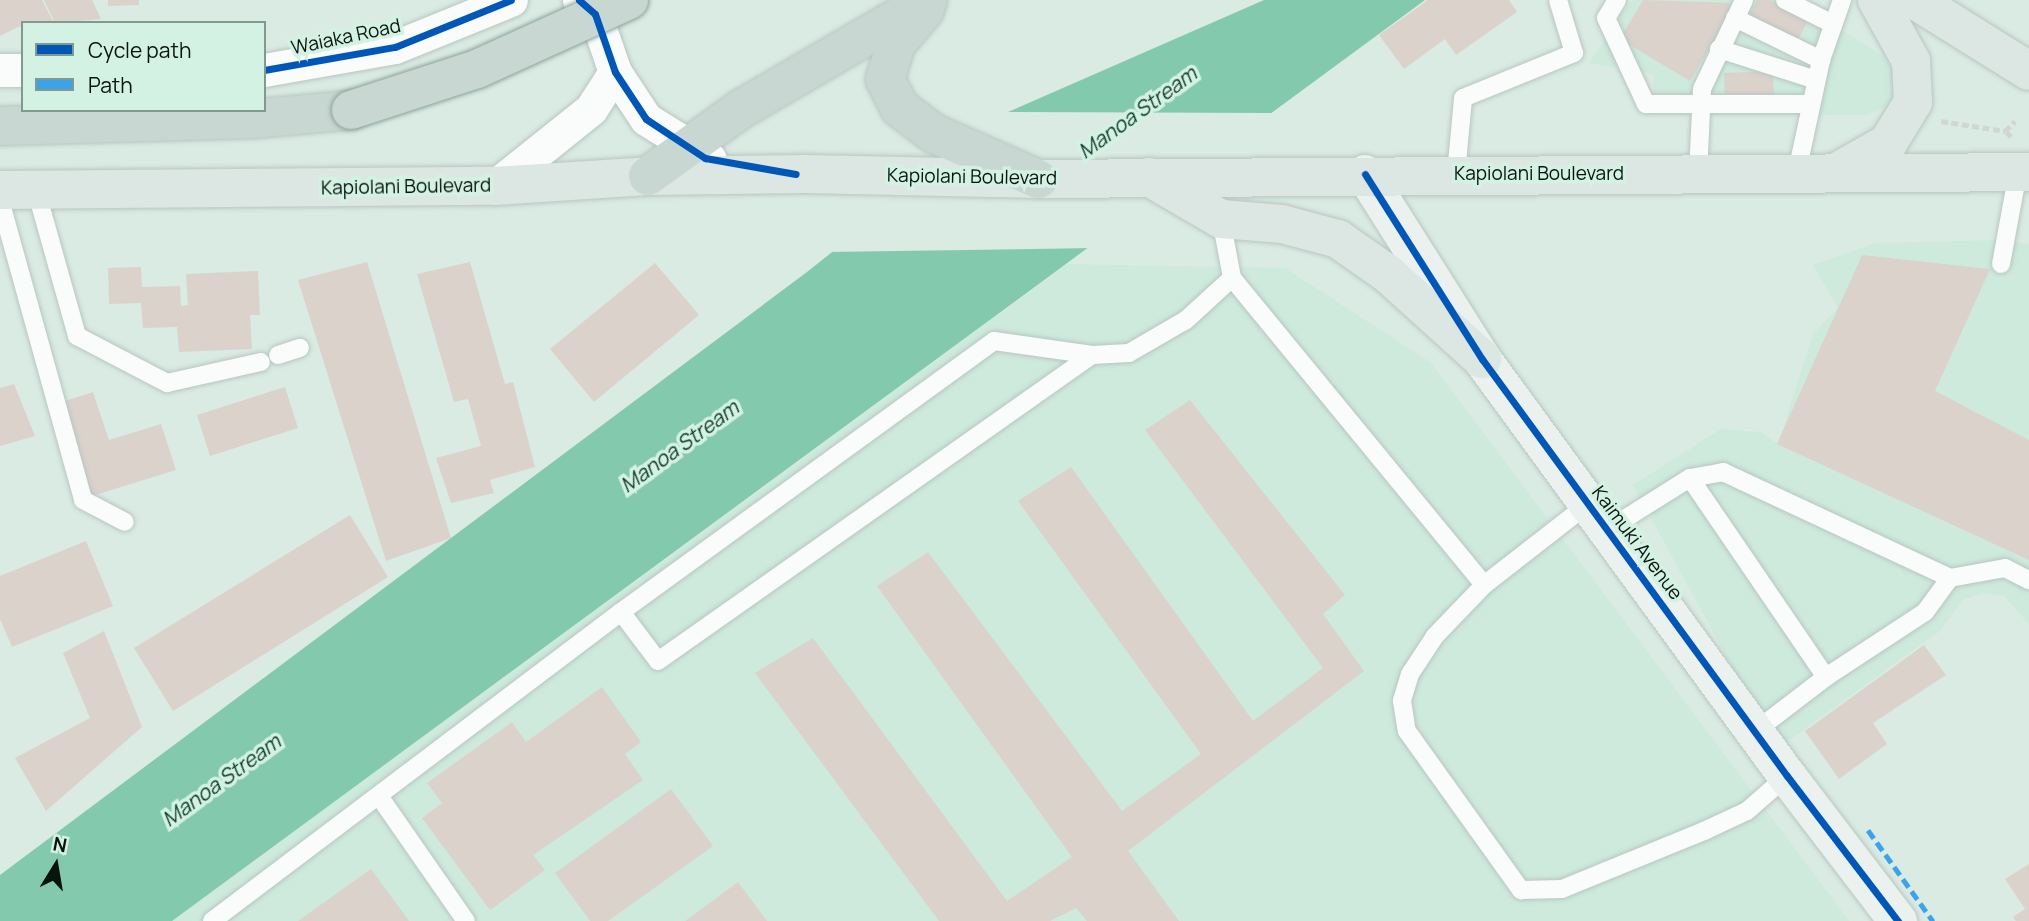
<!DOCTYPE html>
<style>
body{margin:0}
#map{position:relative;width:2029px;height:921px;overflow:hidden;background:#daebe3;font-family:Manrope,sans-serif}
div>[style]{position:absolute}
.built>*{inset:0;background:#cdeadd}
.water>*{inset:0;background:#83c9ae}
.pier>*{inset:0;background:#daebe3}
.building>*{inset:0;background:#dbd2cc}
.path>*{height:4.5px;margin-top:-2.25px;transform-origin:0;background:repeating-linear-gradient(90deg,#d1d6d4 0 7px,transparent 0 10.5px)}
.roads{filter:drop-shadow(0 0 2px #b8c6c0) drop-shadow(0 0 2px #b8c6c0)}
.lane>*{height:18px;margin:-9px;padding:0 9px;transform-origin:9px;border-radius:9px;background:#f9fcfb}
.street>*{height:33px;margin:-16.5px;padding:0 16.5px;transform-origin:16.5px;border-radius:16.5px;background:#f9fcfb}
.secondary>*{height:38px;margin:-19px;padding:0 19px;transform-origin:19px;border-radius:19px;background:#ebf1ef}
.primary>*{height:38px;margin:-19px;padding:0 19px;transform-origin:19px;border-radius:19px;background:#dce6e2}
.highway>*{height:38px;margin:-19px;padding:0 19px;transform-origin:19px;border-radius:19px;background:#c8d7d2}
.bridges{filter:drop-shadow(0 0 2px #8ca299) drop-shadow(0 0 2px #8ca299)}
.highway-bridge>*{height:38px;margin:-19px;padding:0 19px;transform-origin:19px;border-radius:19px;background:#c8d7d2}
.quiet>*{height:5px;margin-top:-2.5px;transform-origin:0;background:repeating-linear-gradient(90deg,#3ca2ea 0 10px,transparent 0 15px)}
.cycleway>*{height:7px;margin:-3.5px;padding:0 3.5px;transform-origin:3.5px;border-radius:3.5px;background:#0057b8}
span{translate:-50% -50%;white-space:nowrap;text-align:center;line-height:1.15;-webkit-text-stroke:7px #d3f2e4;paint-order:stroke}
.street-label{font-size:19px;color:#09140f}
.water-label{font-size:21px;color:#123c2d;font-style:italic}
.legend{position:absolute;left:21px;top:21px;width:245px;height:91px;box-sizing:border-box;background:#d3f2e4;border:2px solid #82998f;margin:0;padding:9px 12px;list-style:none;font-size:21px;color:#09140f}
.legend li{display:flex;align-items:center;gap:14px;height:35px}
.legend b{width:35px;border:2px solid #82998f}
.north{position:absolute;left:21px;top:830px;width:70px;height:70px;-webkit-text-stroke:5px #d3f2e4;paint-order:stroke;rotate:11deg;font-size:19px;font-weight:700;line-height:28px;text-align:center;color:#09140f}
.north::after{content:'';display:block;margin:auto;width:24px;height:32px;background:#09140f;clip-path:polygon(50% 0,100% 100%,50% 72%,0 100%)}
</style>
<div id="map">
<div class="built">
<div style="clip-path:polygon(1632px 0,1794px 0,1883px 56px,1896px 74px,1893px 98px,1885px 107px,1866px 115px,1655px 115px,1653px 74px,1589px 63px)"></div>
<div style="clip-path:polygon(2001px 240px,2029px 244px,2029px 624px,2004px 596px,1983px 593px,1963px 600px,1940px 631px,1777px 749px,1633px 485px,1721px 429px,1761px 432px,1778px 444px,1813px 334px,1838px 308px,1813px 265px,1876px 243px)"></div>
<div style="clip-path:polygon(1067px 264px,1285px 268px,1430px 362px,1849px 921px,172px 921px)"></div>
</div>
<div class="water">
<div style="clip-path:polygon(1264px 0,1425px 0,172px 921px,0 921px,0 875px,807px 272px,1008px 112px)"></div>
</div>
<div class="pier">
<div style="clip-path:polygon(1003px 112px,1276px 113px,1094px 248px,827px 252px)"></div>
</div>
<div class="building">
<div style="clip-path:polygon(0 0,42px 0,53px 21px,23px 23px,23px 31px,20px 26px,0 36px)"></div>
<div style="clip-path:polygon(44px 0,92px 0,101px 19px,55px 23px)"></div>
<div style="clip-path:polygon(108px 0,139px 0,139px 5px,108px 6px)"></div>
<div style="clip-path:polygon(1428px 0,1509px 0,1517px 12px,1456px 55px,1445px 39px,1404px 69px,1379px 35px)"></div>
<div style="clip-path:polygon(1643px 0,1736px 3px,1690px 81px,1620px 39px)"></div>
<div style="clip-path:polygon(1757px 0,1770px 0,1808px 21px,1796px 43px,1749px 16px)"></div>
<div style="clip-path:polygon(1773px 71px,1774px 99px,1725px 101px,1724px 73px)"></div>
<div style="clip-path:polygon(1862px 255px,1990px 269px,1935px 391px,2029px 440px,2029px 560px,1777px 444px)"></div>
<div style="clip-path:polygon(367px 262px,451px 538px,386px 561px,298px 280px)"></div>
<div style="clip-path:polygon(470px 262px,505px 384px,513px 382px,535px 467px,490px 480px,494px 493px,451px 503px,436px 458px,481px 446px,468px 399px,454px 402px,417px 274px)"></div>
<div style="clip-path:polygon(655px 263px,699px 315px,594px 402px,550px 349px)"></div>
<div style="clip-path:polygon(141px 267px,142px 287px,180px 286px,181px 306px,188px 305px,186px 274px,258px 271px,260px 315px,250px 315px,252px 349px,179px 352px,177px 327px,143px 328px,141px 303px,109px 304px,108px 268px)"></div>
<div style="clip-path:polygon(14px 384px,35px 436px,0 446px,0 388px)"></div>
<div style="clip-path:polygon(285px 387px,298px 428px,210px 456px,197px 415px)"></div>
<div style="clip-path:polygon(93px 392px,109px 440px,161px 424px,176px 470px,89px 497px,59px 403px)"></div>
<div style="clip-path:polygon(1190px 400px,1345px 595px,1323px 614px,1364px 671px,1128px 851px,1179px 921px,1087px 921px,1076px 908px,1050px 921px,939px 921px,755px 673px,813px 638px,1007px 901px,1072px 857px,877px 586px,928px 552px,1122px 811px,1201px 754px,1018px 501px,1071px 467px,1253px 721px,1323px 668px,1145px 430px)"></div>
<div style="clip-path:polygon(350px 515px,388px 577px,173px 711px,134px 648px)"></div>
<div style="clip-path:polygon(86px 541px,113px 606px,12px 647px,0 619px,0 576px)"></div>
<div style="clip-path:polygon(104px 631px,142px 727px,46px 811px,15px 758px,90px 718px,63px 653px)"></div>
<div style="clip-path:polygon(1924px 645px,1946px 675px,1873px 723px,1887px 744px,1839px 779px,1805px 731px)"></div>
<div style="clip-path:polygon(602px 687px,641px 742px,625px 754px,643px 780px,533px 855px,545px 870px,490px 910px,422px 818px,442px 803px,427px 783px,512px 722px,526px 742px)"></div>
<div style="clip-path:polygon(671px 789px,713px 846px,608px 921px,590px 921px,555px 873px)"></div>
<div style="clip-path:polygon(2029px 864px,2029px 921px,2016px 921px,2013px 917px,2025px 909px,2005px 879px)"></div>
<div style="clip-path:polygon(371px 869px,409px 921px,298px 921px)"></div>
<div style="clip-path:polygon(738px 882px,767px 921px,685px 921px)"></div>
</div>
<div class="path">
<div style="left:1941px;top:121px;width:65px;rotate:8.9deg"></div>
<div style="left:2011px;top:137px;width:8px;rotate:-135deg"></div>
<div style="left:2005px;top:131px;width:14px;rotate:-45deg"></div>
</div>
<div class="roads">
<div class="lane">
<div style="left:1617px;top:0;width:21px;rotate:121deg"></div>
<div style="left:1606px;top:18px;width:95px;rotate:65.1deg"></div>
<div style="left:1646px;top:104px;width:165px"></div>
<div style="left:1785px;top:0;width:54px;rotate:26.6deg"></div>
<div style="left:1735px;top:18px;width:96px;rotate:26deg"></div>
<div style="left:1719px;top:49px;width:102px;rotate:17.7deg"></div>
<div style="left:1456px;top:174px;width:76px;rotate:-84.7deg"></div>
<div style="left:1463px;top:98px;width:120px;rotate:-22.1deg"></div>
<div style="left:1574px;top:53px;width:55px;rotate:-106.8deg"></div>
<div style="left:1698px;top:174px;width:85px;rotate:-87.3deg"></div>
<div style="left:1702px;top:89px;width:98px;rotate:-64.7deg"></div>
<div style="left:1796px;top:176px;width:119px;rotate:-77.8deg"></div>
<div style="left:1821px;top:60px;width:64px;rotate:-70.7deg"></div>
<div style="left:36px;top:190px;width:152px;rotate:74.3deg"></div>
<div style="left:77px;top:336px;width:102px;rotate:27.6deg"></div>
<div style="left:167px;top:383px;width:96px;rotate:-12.6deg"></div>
<div style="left:0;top:200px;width:311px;rotate:74.5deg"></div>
<div style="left:83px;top:500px;width:47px;rotate:27.6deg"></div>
<div style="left:1221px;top:219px;width:60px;rotate:79.4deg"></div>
<div style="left:1232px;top:278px;width:397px;rotate:50.6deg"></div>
<div style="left:2001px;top:264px;width:94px;rotate:-79.5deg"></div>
<div style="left:278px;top:355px;width:23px;rotate:-18deg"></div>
<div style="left:1690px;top:478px;width:241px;rotate:55.7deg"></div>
<div style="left:1588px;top:504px;width:132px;rotate:142.1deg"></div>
<div style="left:1484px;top:585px;width:71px;rotate:133.9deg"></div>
<div style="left:1435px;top:636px;width:45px;rotate:123.3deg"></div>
<div style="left:1410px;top:674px;width:28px;rotate:107deg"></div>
<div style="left:1402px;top:701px;width:30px;rotate:81deg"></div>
<div style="left:1407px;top:731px;width:196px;rotate:54.4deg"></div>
<div style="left:1521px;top:890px;width:41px;rotate:-1.4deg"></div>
<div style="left:1562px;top:889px;width:153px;rotate:-22.2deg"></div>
<div style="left:1704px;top:831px;width:47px;rotate:-24.9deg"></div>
<div style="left:1747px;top:811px;width:53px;rotate:-41.2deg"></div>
<div style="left:1607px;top:530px;width:98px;rotate:-32.1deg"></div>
<div style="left:1690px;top:478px;width:34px;rotate:-10deg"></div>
<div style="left:1723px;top:472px;width:251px;rotate:25deg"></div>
<div style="left:1950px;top:578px;width:42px;rotate:126.3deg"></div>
<div style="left:1925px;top:612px;width:118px;rotate:146.7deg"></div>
<div style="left:1826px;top:677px;width:87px;rotate:142.5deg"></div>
<div style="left:1950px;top:578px;width:56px;rotate:-10.3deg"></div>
<div style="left:2005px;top:568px;width:27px;rotate:27deg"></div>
<div style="left:621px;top:612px;width:61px;rotate:52.9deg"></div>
<div style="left:658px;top:661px;width:531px;rotate:-35.19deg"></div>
<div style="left:379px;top:796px;width:152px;rotate:55.2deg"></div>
<div style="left:212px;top:921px;width:513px;rotate:-37.07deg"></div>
<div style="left:621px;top:612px;width:461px;rotate:-36deg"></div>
<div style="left:994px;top:341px;width:99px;rotate:8.1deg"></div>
<div style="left:1092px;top:355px;width:37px;rotate:-3deg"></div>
<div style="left:1129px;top:353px;width:66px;rotate:-30.1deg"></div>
<div style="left:1186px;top:320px;width:62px;rotate:-42.4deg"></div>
</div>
<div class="street">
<div style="left:579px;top:0;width:21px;rotate:41deg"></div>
<div style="left:595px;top:14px;width:61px;rotate:71deg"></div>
<div style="left:615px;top:72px;width:56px;rotate:56.6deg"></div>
<div style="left:646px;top:119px;width:75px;rotate:32deg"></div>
<div style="left:0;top:70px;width:23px"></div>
<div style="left:264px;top:70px;width:133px;rotate:-10deg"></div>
<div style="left:395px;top:47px;width:125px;rotate:-22.1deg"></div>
<div style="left:495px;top:186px;width:123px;rotate:-38.7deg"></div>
<div style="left:591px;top:109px;width:44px;rotate:-57deg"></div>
</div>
<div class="secondary">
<div style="left:1365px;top:174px;width:219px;rotate:57.7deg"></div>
<div style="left:1482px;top:359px;width:517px;rotate:53.82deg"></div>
<div style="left:1787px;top:776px;width:183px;rotate:52.6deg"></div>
</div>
<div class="primary">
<div style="left:1915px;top:0;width:134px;rotate:31.9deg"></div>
<div style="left:1837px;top:172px;width:59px;rotate:-29.6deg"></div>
<div style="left:1888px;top:143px;width:48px;rotate:-58.6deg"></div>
<div style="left:1913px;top:102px;width:41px;rotate:-92.8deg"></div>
<div style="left:1911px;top:61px;width:70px;rotate:-119.1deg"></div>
<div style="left:1149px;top:177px;width:83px;rotate:30.3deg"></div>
<div style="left:1221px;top:219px;width:61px;rotate:4.7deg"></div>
<div style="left:1282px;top:224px;width:58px;rotate:15deg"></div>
<div style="left:1338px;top:239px;width:61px;rotate:35deg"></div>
<div style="left:1388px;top:274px;width:127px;rotate:42.1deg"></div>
<div style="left:0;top:190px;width:495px;rotate:-0.5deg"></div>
<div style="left:495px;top:186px;width:153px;rotate:-3.7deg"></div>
<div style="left:648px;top:176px;width:157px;rotate:-0.7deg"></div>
<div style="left:805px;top:174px;width:233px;rotate:1.2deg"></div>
<div style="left:1038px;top:179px;width:991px;rotate:-0.4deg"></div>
</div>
<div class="highway">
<div style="left:925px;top:10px;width:45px;rotate:130.5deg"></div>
<div style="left:896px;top:44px;width:37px;rotate:107deg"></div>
<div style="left:885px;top:79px;width:33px;rotate:63deg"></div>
<div style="left:900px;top:108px;width:41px;rotate:37.1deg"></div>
<div style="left:933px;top:133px;width:115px;rotate:23.7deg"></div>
<div style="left:0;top:126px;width:251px;rotate:-1.6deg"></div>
<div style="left:251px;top:119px;width:100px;rotate:-5.1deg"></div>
<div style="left:648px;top:176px;width:115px;rotate:-35.8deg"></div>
<div style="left:741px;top:109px;width:216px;rotate:-30.2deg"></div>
</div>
</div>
<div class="bridges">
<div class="highway-bridge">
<div style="left:351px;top:110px;width:133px;rotate:-18deg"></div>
<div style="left:477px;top:69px;width:167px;rotate:-24.4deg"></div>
</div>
</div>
<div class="quiet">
<div style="left:1868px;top:830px;width:112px;rotate:54.5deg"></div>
</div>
<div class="cycleway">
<div style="left:579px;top:0;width:21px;rotate:41deg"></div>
<div style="left:595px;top:14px;width:61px;rotate:71deg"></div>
<div style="left:615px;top:72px;width:56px;rotate:56.6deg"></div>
<div style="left:646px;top:119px;width:71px;rotate:33.5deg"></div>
<div style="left:705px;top:158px;width:92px;rotate:10deg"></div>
<div style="left:264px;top:70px;width:133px;rotate:-10deg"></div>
<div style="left:395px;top:47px;width:125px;rotate:-22.1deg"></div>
<div style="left:1365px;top:174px;width:219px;rotate:57.7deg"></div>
<div style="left:1482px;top:359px;width:517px;rotate:53.82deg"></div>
<div style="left:1787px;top:776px;width:183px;rotate:52.6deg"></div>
</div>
<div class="street-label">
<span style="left:346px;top:37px;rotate:-12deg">Waiaka Road</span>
<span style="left:1539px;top:174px">Kapiolani Boulevard</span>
<span style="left:972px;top:177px;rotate:1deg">Kapiolani Boulevard</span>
<span style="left:406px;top:187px;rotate:-1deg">Kapiolani Boulevard</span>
<span style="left:1637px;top:543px;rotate:53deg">Kaimuki Avenue</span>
</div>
<div class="water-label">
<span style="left:1137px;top:112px;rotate:-36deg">Manoa Stream</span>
<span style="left:679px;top:446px;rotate:-36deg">Manoa Stream</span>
<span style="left:221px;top:780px;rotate:-36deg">Manoa Stream</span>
</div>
<ul class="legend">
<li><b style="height:9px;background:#0057b8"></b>Cycle path</li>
<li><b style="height:9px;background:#3ca2ea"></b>Path</li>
</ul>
<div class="north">N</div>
</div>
